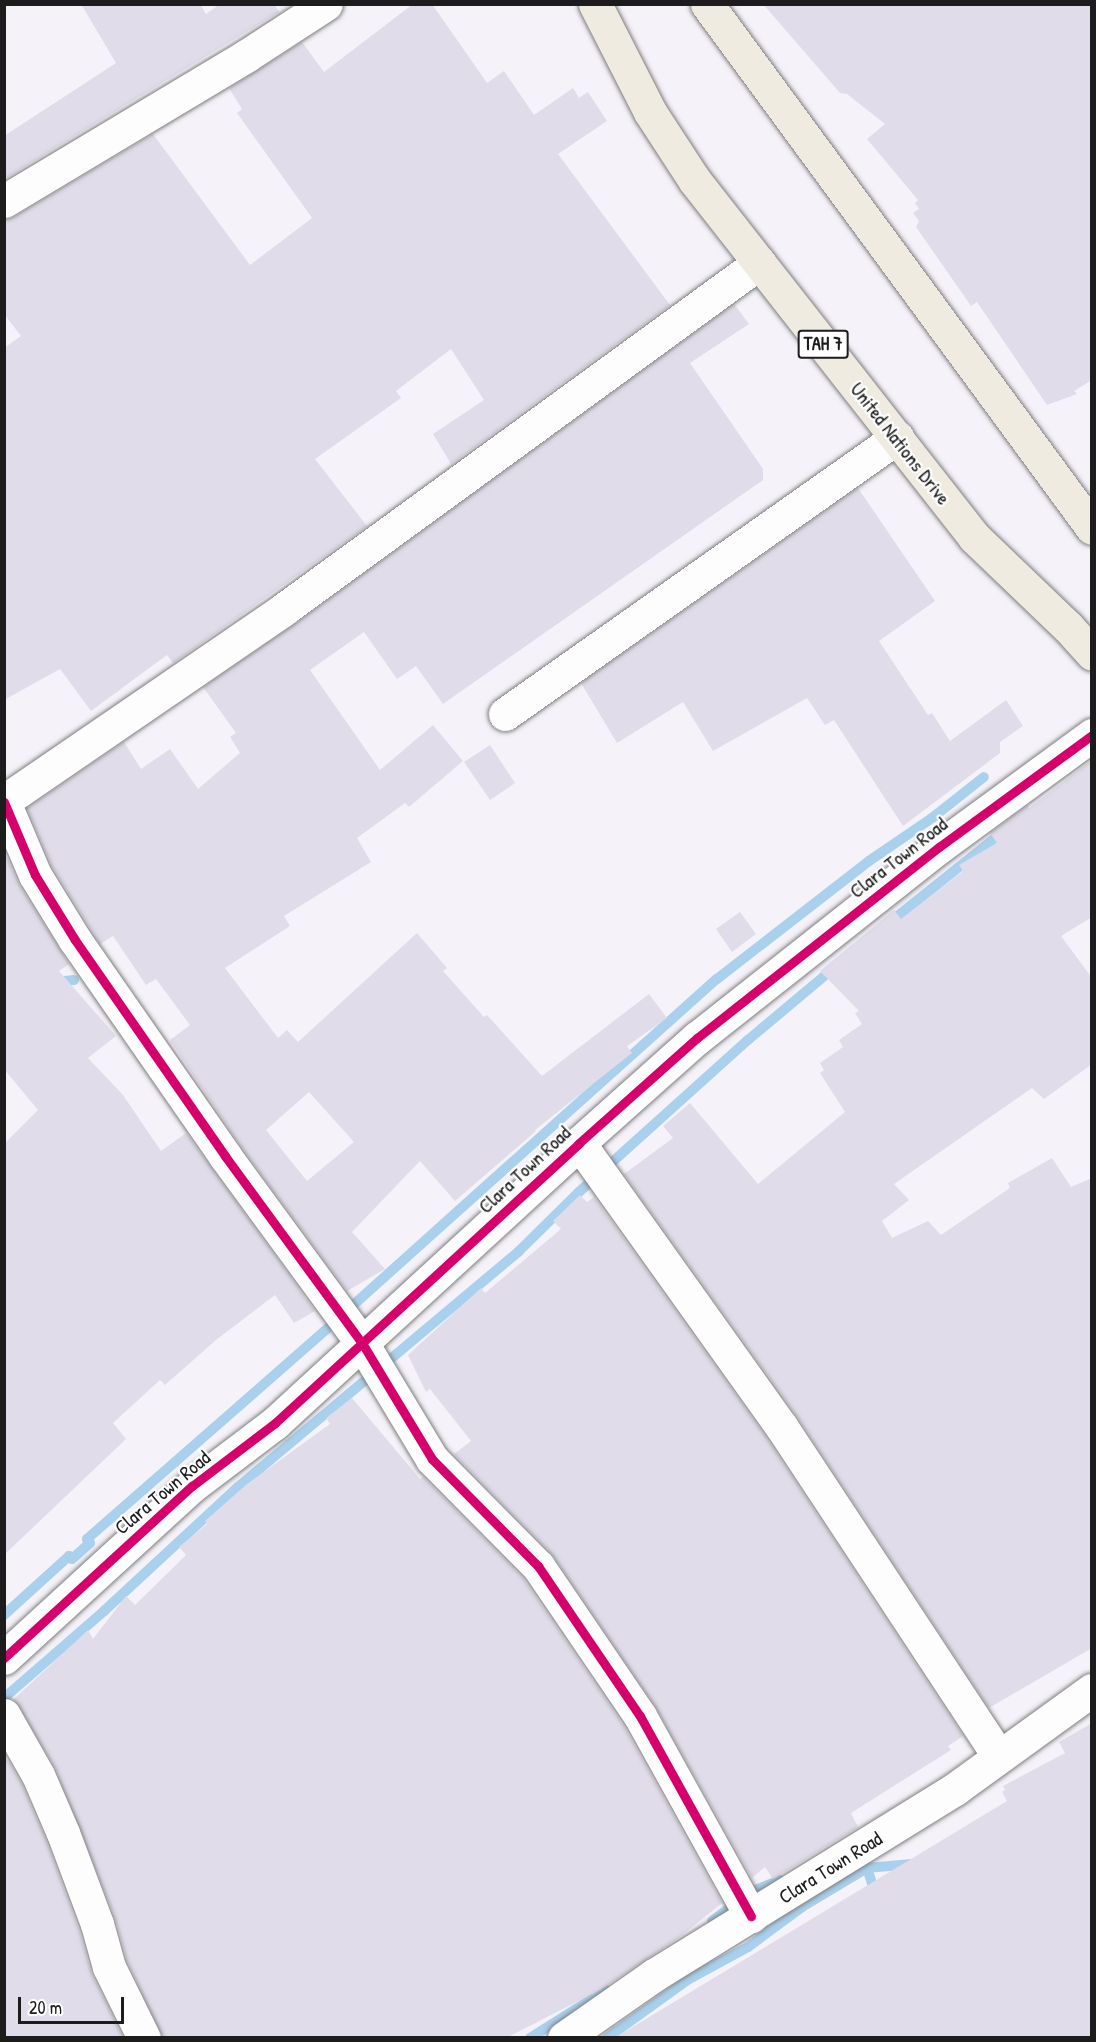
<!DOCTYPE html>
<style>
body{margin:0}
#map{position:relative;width:1096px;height:2042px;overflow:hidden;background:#f5f3f9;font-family:"Patrick Hand",sans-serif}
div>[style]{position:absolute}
.stream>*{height:10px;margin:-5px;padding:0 5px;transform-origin:5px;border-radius:5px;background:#a9d0ec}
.building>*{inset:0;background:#e0dce9}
.roads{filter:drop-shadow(0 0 2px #7e7d7f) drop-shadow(0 0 2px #7e7d7f)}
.minor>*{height:33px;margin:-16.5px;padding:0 16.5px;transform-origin:16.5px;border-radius:16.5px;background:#fefdfe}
.highway>*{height:33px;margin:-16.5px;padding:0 16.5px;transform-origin:16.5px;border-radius:16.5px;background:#efebe0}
.cycleway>*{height:9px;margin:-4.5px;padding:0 4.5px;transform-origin:4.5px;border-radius:4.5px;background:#d6006c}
span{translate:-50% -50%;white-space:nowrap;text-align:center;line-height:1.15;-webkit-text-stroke:4.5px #fff;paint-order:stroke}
.shield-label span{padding:2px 4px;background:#fff;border:2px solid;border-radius:4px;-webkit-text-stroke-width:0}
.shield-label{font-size:18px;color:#1c1c1c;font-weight:700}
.street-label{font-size:20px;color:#1c1c1c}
.frame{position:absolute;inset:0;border:6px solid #1c1c1c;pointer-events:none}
.scale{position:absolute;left:18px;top:1997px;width:106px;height:27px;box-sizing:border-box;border:3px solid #1c1c1c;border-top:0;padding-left:8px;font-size:18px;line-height:21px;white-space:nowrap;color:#1c1c1c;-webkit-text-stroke:4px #fff;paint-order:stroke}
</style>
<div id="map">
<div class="stream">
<div style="left:889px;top:923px;width:149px;rotate:-38.7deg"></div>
<div style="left:58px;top:991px;width:12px;rotate:-55deg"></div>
<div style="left:65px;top:981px;width:9px;rotate:-6deg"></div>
<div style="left:351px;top:1307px;width:491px;rotate:-41.9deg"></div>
<div style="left:717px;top:979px;width:192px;rotate:-37.8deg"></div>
<div style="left:869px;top:861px;width:76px;rotate:-34.3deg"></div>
<div style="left:932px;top:818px;width:66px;rotate:-38.3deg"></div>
<div style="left:4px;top:1615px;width:88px;rotate:-42.2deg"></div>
<div style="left:69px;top:1556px;width:4px;rotate:45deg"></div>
<div style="left:72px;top:1559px;width:24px;rotate:-42deg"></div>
<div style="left:90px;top:1543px;width:5px;rotate:-127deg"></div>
<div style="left:87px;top:1539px;width:327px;rotate:-41.2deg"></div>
<div style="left:4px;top:1698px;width:133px;rotate:-41deg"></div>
<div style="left:104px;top:1611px;width:183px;rotate:-42.8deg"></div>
<div style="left:238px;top:1487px;width:367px;rotate:-40deg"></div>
<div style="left:519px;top:1251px;width:84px;rotate:-44.5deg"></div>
<div style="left:579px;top:1192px;width:227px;rotate:-42deg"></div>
<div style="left:748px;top:1040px;width:114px;rotate:-40deg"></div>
<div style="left:867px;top:1868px;width:29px;rotate:72deg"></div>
<div style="left:712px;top:1921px;width:51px;rotate:-36.2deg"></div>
<div style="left:753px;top:1891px;width:29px;rotate:-22deg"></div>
<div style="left:530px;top:2038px;width:90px;rotate:-32.3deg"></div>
<div style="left:607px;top:2038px;width:101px;rotate:-35.7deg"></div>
<div style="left:689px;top:1979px;width:67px;rotate:-28.5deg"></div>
<div style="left:748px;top:1947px;width:67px;rotate:-36.5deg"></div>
<div style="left:802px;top:1907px;width:76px;rotate:-31deg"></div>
<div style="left:867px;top:1868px;width:45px;rotate:-5.1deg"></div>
</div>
<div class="building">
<div style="clip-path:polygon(81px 4px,200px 4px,206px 14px,220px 4px,274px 4px,279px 12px,4px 179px,4px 136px,116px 63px)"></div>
<div style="clip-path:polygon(413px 4px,432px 4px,487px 83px,504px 71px,534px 115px,573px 88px,579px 98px,588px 92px,607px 121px,558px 154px,670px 305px,451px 464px,433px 434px,484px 400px,451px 349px,396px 391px,401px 398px,315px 459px,367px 526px,173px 663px,167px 655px,91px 711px,60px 669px,4px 700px,4px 348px,21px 336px,4px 314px,4px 220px,14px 217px,153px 134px,250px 265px,312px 218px,237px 113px,242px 109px,229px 88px,302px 42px,324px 72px)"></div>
<div style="clip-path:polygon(763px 4px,1092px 4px,1092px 380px,1074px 391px,1077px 394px,1047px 405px,977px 302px,971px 306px,916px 227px,919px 221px,913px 213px,919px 209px,915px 203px,918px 200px,867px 139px,885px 124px,847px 94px,840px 93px)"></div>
<div style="clip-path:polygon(evenodd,734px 304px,749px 324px,690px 363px,763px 469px,763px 480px,443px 704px,416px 666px,397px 679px,364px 632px,310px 670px,380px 770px,433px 725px,463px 761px,409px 807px,405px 803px,357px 838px,371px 862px,284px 916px,290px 926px,225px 968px,278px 1038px,287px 1030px,298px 1042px,417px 933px,447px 968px,443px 971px,484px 1017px,487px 1015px,542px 1076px,649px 994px,667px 1018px,627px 1046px,632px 1053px,535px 1130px,536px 1131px,455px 1201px,420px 1161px,352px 1232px,385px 1269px,347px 1291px,240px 1145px,170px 1040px,190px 1025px,156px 979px,146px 985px,113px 936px,100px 944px,52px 866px,27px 808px,124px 742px,141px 769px,170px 749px,198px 789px,240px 753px,230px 737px,236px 733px,203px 687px,295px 624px,734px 304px,309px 1092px,354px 1142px,307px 1181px,266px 1130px,309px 1092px)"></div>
<div style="clip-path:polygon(858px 488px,935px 601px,879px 641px,928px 715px,932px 713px,950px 741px,1006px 700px,1023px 726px,1000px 742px,1000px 753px,903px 826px,834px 720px,825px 725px,807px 698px,713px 751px,683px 702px,617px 743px,581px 683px)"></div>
<div style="clip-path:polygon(490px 745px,515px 783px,490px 800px,464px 762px)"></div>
<div style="clip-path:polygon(1092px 760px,1092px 917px,1061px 936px,1092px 978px,1092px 1064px,1044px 1099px,1032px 1088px,894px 1184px,909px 1200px,882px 1221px,892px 1238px,928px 1221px,941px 1235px,1010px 1188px,1008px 1183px,1052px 1158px,1071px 1187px,1092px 1178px,1092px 1648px,989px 1708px,797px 1416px,624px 1174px,673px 1138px,663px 1126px,690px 1103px,758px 1184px,845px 1112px,820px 1073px,824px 1070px,820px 1063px,843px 1047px,839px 1040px,862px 1024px,855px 1013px,859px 1011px,820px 971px,894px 910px,901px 919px,963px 871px,959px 865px,997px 843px,990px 833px,1028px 805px,1029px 808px)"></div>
<div style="clip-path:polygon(4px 851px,19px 885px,69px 964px,59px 971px,116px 1036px,88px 1058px,123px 1095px,161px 1151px,186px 1133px,315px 1311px,294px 1323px,275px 1295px,216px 1340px,165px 1385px,160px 1380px,113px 1423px,126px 1439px,4px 1555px,4px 1144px,38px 1110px,4px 1069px)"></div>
<div style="clip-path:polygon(740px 912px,756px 934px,732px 952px,716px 929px)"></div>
<div style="clip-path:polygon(580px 1195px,587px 1202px,594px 1197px,766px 1437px,963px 1736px,948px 1746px,951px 1750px,851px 1813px,858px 1827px,773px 1879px,765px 1867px,752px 1878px,656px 1707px,553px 1555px,454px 1454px,471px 1441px,430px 1389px,426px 1392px,408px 1355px,481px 1288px,485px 1293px,561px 1229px,553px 1221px)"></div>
<div style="clip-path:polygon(352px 1398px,420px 1479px,423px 1477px,523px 1578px,624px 1726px,722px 1903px,681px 1936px,600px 1990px,508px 2037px,162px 2037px,127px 1960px,115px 1917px,55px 1767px,14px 1699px,88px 1630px,93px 1639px,126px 1596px,135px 1605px,186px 1555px,179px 1547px,207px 1524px,205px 1521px,247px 1484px,330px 1424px,326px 1418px)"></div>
<div style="clip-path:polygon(1092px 1723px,1092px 2037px,616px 2037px,1007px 1801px,1002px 1792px,1005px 1790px,1003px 1786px,1065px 1753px,1059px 1742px)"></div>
<div style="clip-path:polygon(4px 1754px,21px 1783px,46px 1840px,79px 1930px,92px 1975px,123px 2037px,4px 2037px)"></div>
</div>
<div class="roads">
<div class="minor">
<div style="left:4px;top:201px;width:282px;rotate:-30.9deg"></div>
<div style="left:246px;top:56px;width:95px;rotate:-33deg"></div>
<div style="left:505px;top:714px;width:480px;rotate:-35.2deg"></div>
<div style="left:4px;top:801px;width:340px;rotate:-34.4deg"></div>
<div style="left:284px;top:609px;width:588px;rotate:-36.07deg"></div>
<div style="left:4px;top:802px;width:79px;rotate:67deg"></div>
<div style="left:35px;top:875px;width:76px;rotate:58.4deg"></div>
<div style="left:75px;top:940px;width:263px;rotate:55.2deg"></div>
<div style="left:225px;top:1156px;width:232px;rotate:53.8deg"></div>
<div style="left:362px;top:1343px;width:135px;rotate:58.9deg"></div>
<div style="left:432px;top:1459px;width:151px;rotate:45.3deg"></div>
<div style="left:538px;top:1566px;width:181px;rotate:55.8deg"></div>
<div style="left:640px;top:1716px;width:229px;rotate:61deg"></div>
<div style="left:579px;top:1143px;width:348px;rotate:54.5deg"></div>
<div style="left:781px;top:1426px;width:396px;rotate:56.6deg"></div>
<div style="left:4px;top:1658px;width:255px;rotate:-42.5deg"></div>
<div style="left:192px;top:1486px;width:104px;rotate:-37.2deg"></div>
<div style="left:275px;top:1423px;width:413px;rotate:-42.6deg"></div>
<div style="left:579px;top:1143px;width:158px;rotate:-41.7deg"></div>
<div style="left:697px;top:1038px;width:308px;rotate:-38.3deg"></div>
<div style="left:939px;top:847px;width:190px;rotate:-36.2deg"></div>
<div style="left:4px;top:1715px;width:69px;rotate:60.5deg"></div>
<div style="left:38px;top:1775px;width:63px;rotate:66.7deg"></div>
<div style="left:63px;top:1833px;width:97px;rotate:69.5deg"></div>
<div style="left:97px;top:1924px;width:45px;rotate:74.4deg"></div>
<div style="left:109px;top:1967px;width:79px;rotate:63.8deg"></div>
<div style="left:564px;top:2038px;width:110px;rotate:-35deg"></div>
<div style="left:654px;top:1975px;width:354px;rotate:-31.7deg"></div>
<div style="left:955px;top:1789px;width:169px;rotate:-35.9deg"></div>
</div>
<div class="highway">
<div style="left:595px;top:4px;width:121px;rotate:63deg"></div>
<div style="left:650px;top:112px;width:82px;rotate:56.9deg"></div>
<div style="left:695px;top:181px;width:452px;rotate:51.9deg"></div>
<div style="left:974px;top:537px;width:130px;rotate:43.8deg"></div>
<div style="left:1068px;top:627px;width:36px;rotate:48deg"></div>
<div style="left:707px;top:4px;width:650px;rotate:53.69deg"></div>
</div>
</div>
<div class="cycleway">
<div style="left:4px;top:802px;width:79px;rotate:67deg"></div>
<div style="left:35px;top:875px;width:76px;rotate:58.4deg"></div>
<div style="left:75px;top:940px;width:263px;rotate:55.2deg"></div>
<div style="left:225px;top:1156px;width:232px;rotate:53.8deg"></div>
<div style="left:362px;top:1343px;width:135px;rotate:58.9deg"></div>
<div style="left:432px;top:1459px;width:151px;rotate:45.3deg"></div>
<div style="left:538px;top:1566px;width:181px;rotate:55.8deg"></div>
<div style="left:640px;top:1716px;width:229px;rotate:61deg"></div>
<div style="left:4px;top:1658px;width:255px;rotate:-42.5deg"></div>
<div style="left:192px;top:1486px;width:104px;rotate:-37.2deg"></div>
<div style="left:275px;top:1423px;width:413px;rotate:-42.6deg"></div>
<div style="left:579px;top:1143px;width:158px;rotate:-41.7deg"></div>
<div style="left:697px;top:1038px;width:308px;rotate:-38.3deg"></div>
<div style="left:939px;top:847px;width:190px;rotate:-36.2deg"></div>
</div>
<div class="shield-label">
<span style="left:823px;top:344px">TAH 7</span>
</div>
<div class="street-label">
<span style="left:901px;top:443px;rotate:52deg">United Nations Drive</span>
<span style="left:898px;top:857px;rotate:-38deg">Clara Town Road</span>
<span style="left:524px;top:1169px;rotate:-43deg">Clara Town Road</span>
<span style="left:162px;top:1492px;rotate:-40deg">Clara Town Road</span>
<span style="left:830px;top:1867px;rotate:-32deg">Clara Town Road</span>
</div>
<div class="frame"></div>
<div class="scale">20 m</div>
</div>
